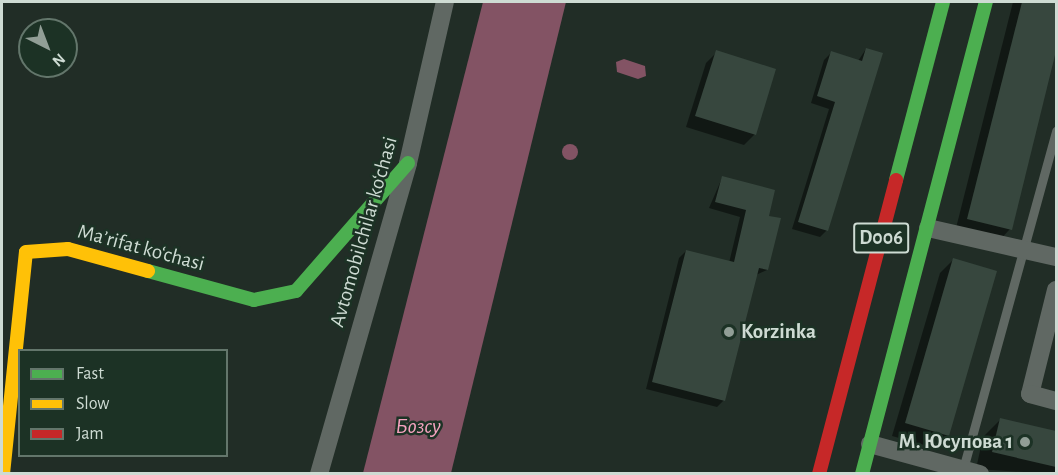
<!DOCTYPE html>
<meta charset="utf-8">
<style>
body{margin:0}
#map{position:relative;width:1058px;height:475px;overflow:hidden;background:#212d26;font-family:"Alegreya Sans",sans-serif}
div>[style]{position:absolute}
.water>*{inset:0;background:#835364}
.round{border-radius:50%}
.shadow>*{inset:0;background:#0007}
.building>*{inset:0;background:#37473e}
.lane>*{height:9px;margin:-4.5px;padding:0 4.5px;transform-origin:4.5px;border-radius:4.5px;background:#606863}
.street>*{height:18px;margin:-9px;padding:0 9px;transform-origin:9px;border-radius:9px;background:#606863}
.fast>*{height:14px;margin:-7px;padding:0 7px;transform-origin:7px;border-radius:7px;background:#4caf50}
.slow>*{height:14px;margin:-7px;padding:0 7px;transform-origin:7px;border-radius:7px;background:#ffc107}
.jam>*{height:14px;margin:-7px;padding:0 7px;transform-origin:7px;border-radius:7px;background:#c62828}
.dots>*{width:16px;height:16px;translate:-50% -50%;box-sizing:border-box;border:3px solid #1c3225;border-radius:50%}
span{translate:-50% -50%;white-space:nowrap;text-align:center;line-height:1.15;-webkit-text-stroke:5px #1c3225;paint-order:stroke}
.shield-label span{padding:2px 4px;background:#1c3225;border:2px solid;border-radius:4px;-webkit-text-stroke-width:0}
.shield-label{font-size:20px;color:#cedbd3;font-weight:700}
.street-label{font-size:21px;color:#cedbd3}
.poi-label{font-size:21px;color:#cedbd3;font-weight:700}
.left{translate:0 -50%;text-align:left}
.right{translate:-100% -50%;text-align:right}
.water-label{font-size:22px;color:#f6a3c0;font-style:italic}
.frame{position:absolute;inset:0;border:3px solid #cedbd3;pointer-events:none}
.legend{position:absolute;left:18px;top:349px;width:210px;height:108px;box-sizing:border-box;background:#1c3225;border:2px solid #63766b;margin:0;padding:8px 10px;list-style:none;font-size:18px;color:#cedbd3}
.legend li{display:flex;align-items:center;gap:12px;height:30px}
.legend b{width:30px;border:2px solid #63766b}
.north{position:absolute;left:18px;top:18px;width:60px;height:60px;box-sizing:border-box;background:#1c3225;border:2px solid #63766b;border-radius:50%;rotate:138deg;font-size:16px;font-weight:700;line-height:24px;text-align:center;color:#cedbd3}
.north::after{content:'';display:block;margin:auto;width:21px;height:27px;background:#919e96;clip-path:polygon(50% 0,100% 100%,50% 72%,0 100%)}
</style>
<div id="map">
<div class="water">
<div style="clip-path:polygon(483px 2px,566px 2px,451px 473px,363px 473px)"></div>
<div style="clip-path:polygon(624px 59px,645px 66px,646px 76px,638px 79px,617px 72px,616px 62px)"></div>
<div class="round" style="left:562px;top:144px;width:16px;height:16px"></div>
</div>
<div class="shadow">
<div style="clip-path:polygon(1013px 2px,1056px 2px,1056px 45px,1010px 229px,997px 243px,955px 232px)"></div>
<div style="clip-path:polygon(866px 49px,827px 230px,820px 237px,792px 229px,829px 109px,811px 103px,824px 60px,831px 53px,858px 61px)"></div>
<div style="clip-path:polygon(717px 52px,755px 134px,744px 145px,686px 127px,706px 63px)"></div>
<div style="clip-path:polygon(722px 178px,767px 217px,767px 270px,756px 275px,724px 400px,717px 407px,646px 389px,679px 258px,686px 251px,729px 263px,740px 217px,709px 208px)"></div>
<div style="clip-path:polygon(953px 260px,948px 435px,935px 448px,892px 436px,940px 273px)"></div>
<div style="clip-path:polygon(1000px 420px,1056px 433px,1056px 474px,976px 469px,983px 437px)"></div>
</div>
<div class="building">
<div style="clip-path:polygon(1022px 2px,1056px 2px,1056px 51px,1012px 230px,967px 219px)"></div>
<div style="clip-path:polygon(866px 48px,883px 53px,828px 231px,798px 222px,835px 102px,817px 96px,831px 51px,862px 61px)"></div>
<div style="clip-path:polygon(716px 50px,776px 69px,756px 135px,695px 116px)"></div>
<div style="clip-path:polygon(722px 176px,775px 190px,769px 216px,781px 218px,768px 270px,759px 268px,725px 401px,652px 382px,686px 250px,734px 262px,746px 210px,715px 202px)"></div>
<div style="clip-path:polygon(953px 258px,997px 271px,949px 436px,905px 423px)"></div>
<div style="clip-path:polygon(1000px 418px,1056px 431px,1056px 467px,992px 452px)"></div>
</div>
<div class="lane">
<div style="left:963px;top:469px;width:351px;rotate:-74.6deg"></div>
</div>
<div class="street">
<div style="left:928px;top:228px;width:131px;rotate:12.8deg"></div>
<div style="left:1056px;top:290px;width:107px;rotate:104deg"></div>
<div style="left:1030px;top:394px;width:27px;rotate:15deg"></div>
<div style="left:870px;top:444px;width:114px;rotate:15.3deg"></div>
<div style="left:319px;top:474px;width:323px;rotate:-74deg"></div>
<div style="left:408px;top:163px;width:165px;rotate:-77.1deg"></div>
</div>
<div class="fast">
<div style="left:896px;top:180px;width:184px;rotate:-75.2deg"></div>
<div style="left:148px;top:271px;width:110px;rotate:15.3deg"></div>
<div style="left:254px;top:300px;width:43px;rotate:-12.1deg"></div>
<div style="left:296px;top:291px;width:170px;rotate:-48.8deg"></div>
<div style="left:862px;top:474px;width:488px;rotate:-75.3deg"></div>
</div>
<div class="slow">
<div style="left:3px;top:474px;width:223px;rotate:-84.1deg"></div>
<div style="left:26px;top:252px;width:42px;rotate:-4.1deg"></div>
<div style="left:68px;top:249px;width:83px;rotate:15.4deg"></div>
</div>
<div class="jam">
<div style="left:819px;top:474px;width:304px;rotate:-75.3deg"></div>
</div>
<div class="dots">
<div style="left:729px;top:332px;background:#919e96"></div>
<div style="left:1025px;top:442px;background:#919e96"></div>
</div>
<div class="shield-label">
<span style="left:881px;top:238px">D006</span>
</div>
<div class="street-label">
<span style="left:364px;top:232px;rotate:-74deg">Avtomobilchilar ko‘chasi</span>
<span style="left:141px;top:248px;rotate:15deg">Maʼrifat ko‘chasi</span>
</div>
<div class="poi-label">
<span class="left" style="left:741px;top:332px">Korzinka</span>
<span class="right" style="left:1013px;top:442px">М. Юсупова 1</span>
</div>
<div class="water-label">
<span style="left:418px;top:427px">Бозсу</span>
</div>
<div class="frame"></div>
<ul class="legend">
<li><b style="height:8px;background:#4caf50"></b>Fast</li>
<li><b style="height:8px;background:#ffc107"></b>Slow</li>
<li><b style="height:8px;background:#c62828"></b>Jam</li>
</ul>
<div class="north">N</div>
</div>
